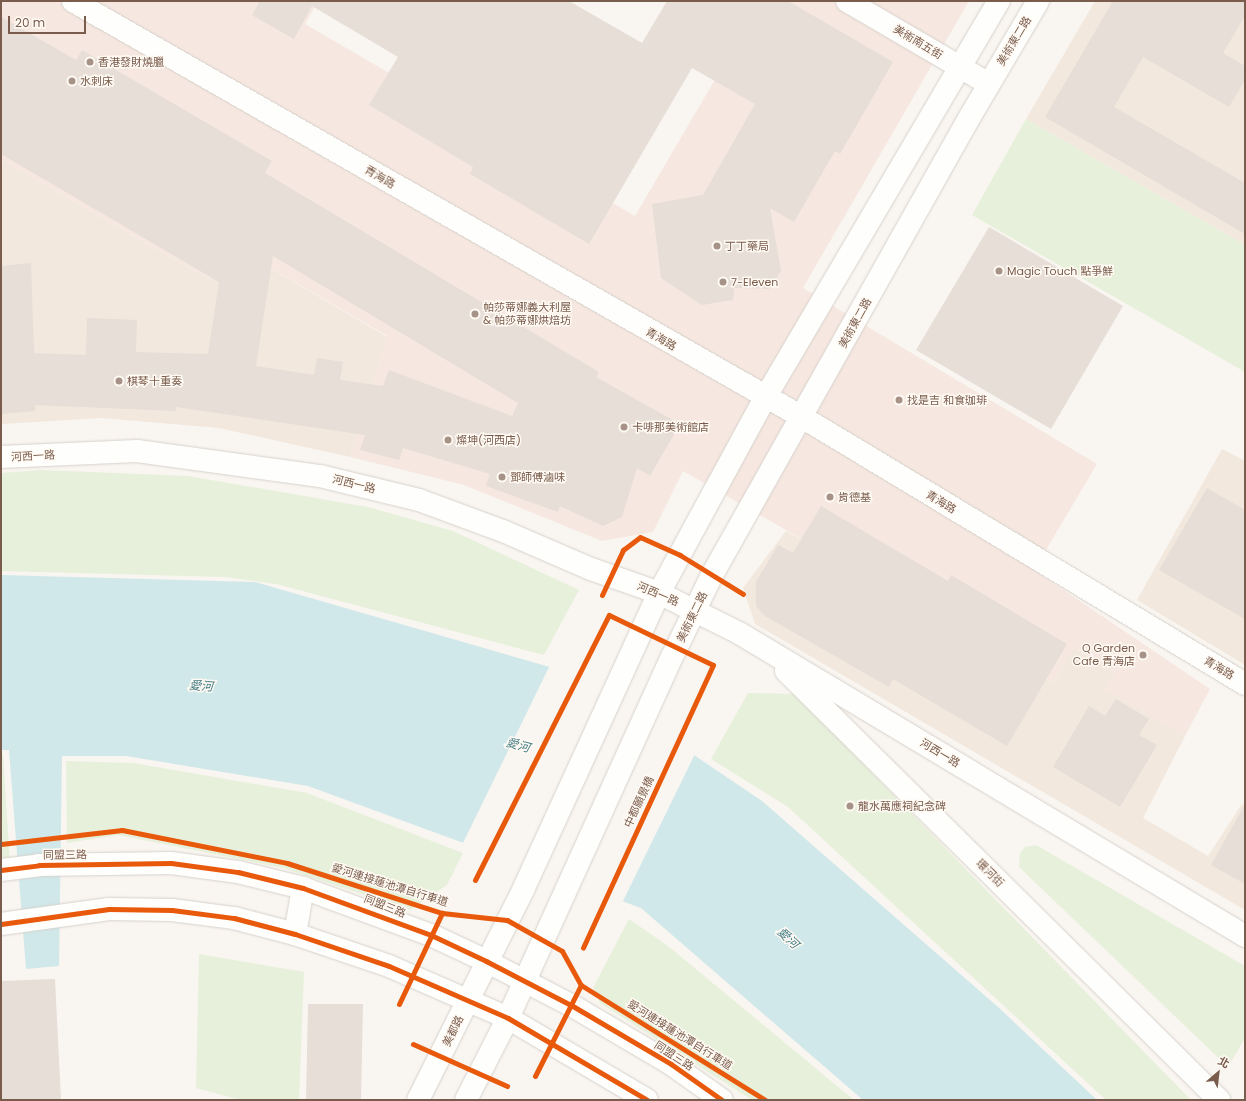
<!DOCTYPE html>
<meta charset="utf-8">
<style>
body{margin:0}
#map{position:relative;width:1246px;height:1101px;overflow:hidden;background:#f9f5f0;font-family:Poppins,"Noto Sans TC",sans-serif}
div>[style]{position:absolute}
.residential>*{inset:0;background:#f2e8de}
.commercial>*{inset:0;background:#f6e8e1}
.green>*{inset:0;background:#e7f0db}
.water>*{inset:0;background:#d0e8ea}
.pier>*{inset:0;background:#f9f5f0}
.building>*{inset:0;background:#e6ded7}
.roads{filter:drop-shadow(0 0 1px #d7d1cb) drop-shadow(0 0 1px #d7d1cb)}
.minor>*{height:22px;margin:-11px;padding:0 11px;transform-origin:11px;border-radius:11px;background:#fefefd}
.cycleway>*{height:5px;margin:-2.5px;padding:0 2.5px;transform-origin:2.5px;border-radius:2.5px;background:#e8590c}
.dots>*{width:11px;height:11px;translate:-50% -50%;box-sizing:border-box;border:2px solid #fffaf3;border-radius:50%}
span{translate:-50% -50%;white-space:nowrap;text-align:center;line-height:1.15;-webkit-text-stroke:3px #fffaf3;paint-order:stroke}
.street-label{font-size:11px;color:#7a5c4d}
.poi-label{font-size:11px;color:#7a5c4d}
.left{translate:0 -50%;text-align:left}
.right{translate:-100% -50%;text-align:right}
.water-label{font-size:12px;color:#437c86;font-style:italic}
.frame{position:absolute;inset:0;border:2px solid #7a5c4d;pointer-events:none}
.north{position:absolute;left:1198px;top:1053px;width:40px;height:40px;-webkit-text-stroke:3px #fffaf3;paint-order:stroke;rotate:28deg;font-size:11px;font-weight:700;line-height:16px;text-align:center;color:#7a5c4d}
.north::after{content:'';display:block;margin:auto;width:14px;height:18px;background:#7a5c4d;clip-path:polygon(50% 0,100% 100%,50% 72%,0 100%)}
.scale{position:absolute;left:8px;top:16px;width:78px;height:18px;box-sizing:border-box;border:2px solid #7a5c4d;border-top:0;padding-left:5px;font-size:12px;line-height:14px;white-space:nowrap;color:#7a5c4d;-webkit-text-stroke:3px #fffaf3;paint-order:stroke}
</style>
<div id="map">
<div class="residential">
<div style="clip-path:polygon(1095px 1px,1245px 1px,1245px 245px,1026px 119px)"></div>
<div style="clip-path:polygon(4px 161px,208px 279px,230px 244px,387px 337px,350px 457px,219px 428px,102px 418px,1px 424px,1px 167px)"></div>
<div style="clip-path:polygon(1222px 449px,1245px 461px,1245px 665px,1137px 600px)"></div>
<div style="clip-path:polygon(786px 531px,1053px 683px,1073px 648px,1116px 672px,1106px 689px,1185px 736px,1143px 818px,1208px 856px,1242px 804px,1245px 805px,1245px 910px,755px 624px,743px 588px)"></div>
</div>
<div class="commercial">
<div style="clip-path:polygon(1px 1px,318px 1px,305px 24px,635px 216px,761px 1px,969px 1px,803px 288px,1097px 464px,1034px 570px,1210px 689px,1185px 736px,1105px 689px,1116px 672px,1073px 648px,1053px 683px,683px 471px,653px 532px,602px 541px,464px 485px,350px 457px,387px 336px,230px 244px,208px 279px,4px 161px,1px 167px)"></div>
</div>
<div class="green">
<div style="clip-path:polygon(1026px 119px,1245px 245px,1245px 372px,972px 215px)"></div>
<div style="clip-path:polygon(41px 470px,188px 476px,368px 507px,453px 531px,579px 590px,544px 655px,276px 584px,226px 577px,1px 571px,1px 473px)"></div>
<div style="clip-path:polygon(748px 693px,795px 694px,1191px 1100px,1106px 1100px,788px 807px,711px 759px)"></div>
<div style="clip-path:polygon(1px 755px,3px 755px,10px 863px,1px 864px)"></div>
<div style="clip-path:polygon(66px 761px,133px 763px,307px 793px,463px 853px,447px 885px,410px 910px,283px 868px,118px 835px,67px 843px)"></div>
<div style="clip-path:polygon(1036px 845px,1245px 966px,1245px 1038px,1228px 1067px,1019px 867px,1020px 853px,1025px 847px)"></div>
<div style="clip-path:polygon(629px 919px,668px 946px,854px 1100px,752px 1100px,600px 1003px,593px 988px)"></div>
<div style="clip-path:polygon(199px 954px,304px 972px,299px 1100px,240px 1100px,196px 1088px)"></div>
</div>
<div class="water">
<div style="clip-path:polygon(1px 575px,255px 582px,574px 674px,762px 801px,998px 1007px,1097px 1100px,863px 1100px,641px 908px,308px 786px,126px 756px,62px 756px,59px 966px,26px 969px,9px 750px,1px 750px)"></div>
</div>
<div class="pier">
<div style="clip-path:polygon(550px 665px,575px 672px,695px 754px,622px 903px,462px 845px)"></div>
</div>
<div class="building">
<div style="clip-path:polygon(260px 1px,569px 1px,642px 43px,667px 1px,788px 1px,893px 62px,840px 154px,835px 151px,794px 222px,770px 208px,781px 271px,769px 289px,734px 288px,733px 300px,702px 305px,661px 278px,652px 204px,703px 195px,755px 104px,692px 68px,589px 244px,470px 174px,473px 167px,369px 105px,398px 57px,312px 6px,294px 39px,252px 15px)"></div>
<div style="clip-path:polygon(1113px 1px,1245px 1px,1245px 16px,1223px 53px,1245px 66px,1245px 80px,1229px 107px,1143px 57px,1114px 107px,1245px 183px,1245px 234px,1045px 117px)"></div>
<div style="clip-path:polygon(evenodd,1px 17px,76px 60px,82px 50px,272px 161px,265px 173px,599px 372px,596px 377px,680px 424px,650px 476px,637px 468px,622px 517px,603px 526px,560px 506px,558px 512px,486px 486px,490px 474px,403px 448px,399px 460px,360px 450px,365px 435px,176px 407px,176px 411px,35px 405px,35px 411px,1px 414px,1px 266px,31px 263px,34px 353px,86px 355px,87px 318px,137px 320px,136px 352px,208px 354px,219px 282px,1px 154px,1px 17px,273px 256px,518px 403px,512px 416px,389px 370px,383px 386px,340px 380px,343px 362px,317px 358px,314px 375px,256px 366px,273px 256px)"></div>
<div style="clip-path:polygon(989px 227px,1123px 306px,1051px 429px,916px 350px)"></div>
<div style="clip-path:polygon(1207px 488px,1245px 510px,1245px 619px,1159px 570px)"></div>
<div style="clip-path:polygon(821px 506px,948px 581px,951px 575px,1067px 644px,1007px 746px,893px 679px,889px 687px,765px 616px,756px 606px,756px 582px,778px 545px,793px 553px)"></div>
<div style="clip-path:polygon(1116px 699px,1149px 719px,1139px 735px,1157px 745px,1120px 807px,1053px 767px,1089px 706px,1105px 716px)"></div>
<div style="clip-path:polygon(1245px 804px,1245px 884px,1211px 865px)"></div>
<div style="clip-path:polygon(55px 979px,61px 1100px,1px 1100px,1px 981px)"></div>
<div style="clip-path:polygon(308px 1004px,363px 1004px,361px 1100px,306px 1100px)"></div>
</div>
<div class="roads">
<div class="minor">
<div style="left:73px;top:1px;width:839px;rotate:29.71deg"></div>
<div style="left:802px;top:417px;width:517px;rotate:31.08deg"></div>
<div style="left:847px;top:1px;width:164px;rotate:30.3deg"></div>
<div style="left:1px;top:457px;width:136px;rotate:-2.5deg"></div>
<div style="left:137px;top:451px;width:185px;rotate:7.8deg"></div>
<div style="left:320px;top:476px;width:102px;rotate:13.6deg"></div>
<div style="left:419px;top:500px;width:90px;rotate:20.3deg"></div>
<div style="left:503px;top:531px;width:96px;rotate:23.4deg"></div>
<div style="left:591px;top:569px;width:72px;rotate:19.4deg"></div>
<div style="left:659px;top:593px;width:89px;rotate:26.6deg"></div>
<div style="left:739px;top:633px;width:590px;rotate:30.91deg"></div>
<div style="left:786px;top:671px;width:610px;rotate:44.73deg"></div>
<div style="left:1px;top:870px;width:38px;rotate:-7deg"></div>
<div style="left:39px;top:865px;width:132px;rotate:-0.9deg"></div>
<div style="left:171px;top:863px;width:68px;rotate:7.7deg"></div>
<div style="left:238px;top:872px;width:67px;rotate:13.8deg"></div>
<div style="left:303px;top:888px;width:136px;rotate:20.2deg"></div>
<div style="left:431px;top:935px;width:61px;rotate:25.3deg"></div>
<div style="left:486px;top:961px;width:96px;rotate:27.4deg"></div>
<div style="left:571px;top:1005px;width:116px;rotate:30.5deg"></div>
<div style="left:671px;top:1064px;width:62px;rotate:35.2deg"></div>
<div style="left:1px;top:924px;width:109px;rotate:-7.9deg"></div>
<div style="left:109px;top:909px;width:63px;rotate:0.9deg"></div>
<div style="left:172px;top:910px;width:63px;rotate:7.4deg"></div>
<div style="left:234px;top:918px;width:63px;rotate:14.7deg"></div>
<div style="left:295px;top:934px;width:99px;rotate:18.8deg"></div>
<div style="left:389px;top:966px;width:130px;rotate:23.6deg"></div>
<div style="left:508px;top:1018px;width:161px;rotate:30.5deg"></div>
<div style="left:295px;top:934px;width:47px;rotate:-80.1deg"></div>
<div style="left:418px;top:1100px;width:235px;rotate:-63.4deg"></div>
<div style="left:523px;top:890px;width:327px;rotate:-65.4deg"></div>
<div style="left:659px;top:593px;width:222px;rotate:-61.5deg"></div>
<div style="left:765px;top:398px;width:461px;rotate:-59.5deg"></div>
<div style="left:466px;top:1100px;width:92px;rotate:-62.9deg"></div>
<div style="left:508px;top:1018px;width:399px;rotate:-65.6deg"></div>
<div style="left:673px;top:655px;width:89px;rotate:-64deg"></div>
<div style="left:712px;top:575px;width:522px;rotate:-60.64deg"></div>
<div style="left:968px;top:120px;width:138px;rotate:-59.5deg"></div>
</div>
</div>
<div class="cycleway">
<div style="left:602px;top:595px;width:50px;rotate:-65deg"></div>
<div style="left:623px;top:550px;width:21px;rotate:-37deg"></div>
<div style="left:640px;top:537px;width:44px;rotate:24.2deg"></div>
<div style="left:680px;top:555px;width:74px;rotate:31.8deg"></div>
<div style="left:1px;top:844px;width:122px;rotate:-6.6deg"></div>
<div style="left:122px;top:830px;width:168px;rotate:11.3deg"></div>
<div style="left:287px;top:863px;width:163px;rotate:17.9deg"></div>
<div style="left:442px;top:913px;width:65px;rotate:6.1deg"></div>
<div style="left:507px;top:920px;width:63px;rotate:29.4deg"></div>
<div style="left:562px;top:951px;width:39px;rotate:61deg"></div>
<div style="left:581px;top:985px;width:217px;rotate:32deg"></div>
<div style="left:1px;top:870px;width:38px;rotate:-7deg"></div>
<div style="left:39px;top:865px;width:132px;rotate:-0.9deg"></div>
<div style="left:171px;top:863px;width:68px;rotate:7.7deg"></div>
<div style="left:238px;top:872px;width:67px;rotate:13.8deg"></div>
<div style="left:303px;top:888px;width:136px;rotate:20.2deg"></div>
<div style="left:431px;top:935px;width:61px;rotate:25.3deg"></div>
<div style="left:486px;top:961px;width:96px;rotate:27.4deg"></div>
<div style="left:571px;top:1005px;width:116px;rotate:30.5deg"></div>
<div style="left:671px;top:1064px;width:62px;rotate:35.2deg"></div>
<div style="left:475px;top:880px;width:297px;rotate:-63.2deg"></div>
<div style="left:609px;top:615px;width:115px;rotate:25.7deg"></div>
<div style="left:713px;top:665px;width:311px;rotate:114.7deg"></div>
<div style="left:1px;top:924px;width:109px;rotate:-7.9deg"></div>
<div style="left:109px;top:909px;width:63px;rotate:0.9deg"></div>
<div style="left:172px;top:910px;width:63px;rotate:7.4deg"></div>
<div style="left:234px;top:918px;width:63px;rotate:14.7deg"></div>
<div style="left:295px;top:934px;width:99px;rotate:18.8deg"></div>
<div style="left:389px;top:966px;width:130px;rotate:23.6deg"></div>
<div style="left:508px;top:1018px;width:161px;rotate:30.5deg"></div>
<div style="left:399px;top:1004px;width:101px;rotate:-64.7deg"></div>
<div style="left:413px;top:1044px;width:103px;rotate:24.1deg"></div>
<div style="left:535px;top:1076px;width:102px;rotate:-63.2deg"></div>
</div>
<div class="dots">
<div style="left:90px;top:62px;background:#a69286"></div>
<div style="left:72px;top:81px;background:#a69286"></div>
<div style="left:717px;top:246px;background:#a69286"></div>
<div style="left:999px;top:271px;background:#a69286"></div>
<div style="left:723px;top:282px;background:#a69286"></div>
<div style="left:475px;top:314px;background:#a69286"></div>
<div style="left:119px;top:381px;background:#a69286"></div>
<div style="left:899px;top:400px;background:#a69286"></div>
<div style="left:624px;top:427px;background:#a69286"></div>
<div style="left:448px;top:440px;background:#a69286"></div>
<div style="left:502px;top:477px;background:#a69286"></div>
<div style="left:830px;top:497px;background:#a69286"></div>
<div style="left:1143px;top:655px;background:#a69286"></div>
<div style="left:850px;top:806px;background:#a69286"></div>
</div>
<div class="street-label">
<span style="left:1014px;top:41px;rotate:-59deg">美術東二路</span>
<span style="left:918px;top:42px;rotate:31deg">美術南五街</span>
<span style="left:380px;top:177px;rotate:30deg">青海路</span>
<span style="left:855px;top:323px;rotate:-61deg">美術東二路</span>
<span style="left:661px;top:339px;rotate:30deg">青海路</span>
<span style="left:33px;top:456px;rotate:-3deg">河西一路</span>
<span style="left:354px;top:484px;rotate:14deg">河西一路</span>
<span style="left:941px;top:502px;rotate:31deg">青海路</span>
<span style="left:658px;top:594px;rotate:23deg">河西一路</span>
<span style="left:692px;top:617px;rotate:-64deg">美術東二路</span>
<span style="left:1219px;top:668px;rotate:31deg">青海路</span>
<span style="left:940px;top:753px;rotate:31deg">河西一路</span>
<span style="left:639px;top:802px;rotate:-65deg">中都願景橋</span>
<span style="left:65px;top:855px;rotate:-1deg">同盟三路</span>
<span style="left:990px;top:873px;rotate:45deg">環河街</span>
<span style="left:390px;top:885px;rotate:17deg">愛河連接蓮池潭自行車道</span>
<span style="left:385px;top:906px;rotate:22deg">同盟三路</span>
<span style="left:453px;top:1031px;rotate:-64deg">美都路</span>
<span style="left:680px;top:1035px;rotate:32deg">愛河連接蓮池潭自行車道</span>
<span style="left:674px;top:1056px;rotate:33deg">同盟三路</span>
</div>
<div class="poi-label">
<span class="left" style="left:98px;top:62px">香港發財燒臘</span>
<span class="left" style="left:80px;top:81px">水刺床</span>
<span class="left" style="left:725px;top:246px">丁丁藥局</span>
<span class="left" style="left:1007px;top:271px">Magic Touch 點爭鮮</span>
<span class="left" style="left:731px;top:282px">7-Eleven</span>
<span class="left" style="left:483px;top:314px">帕莎蒂娜義大利屋<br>&amp; 帕莎蒂娜烘焙坊</span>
<span class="left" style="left:127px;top:381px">棋琴十重奏</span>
<span class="left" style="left:907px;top:400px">找是吉 和食珈琲</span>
<span class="left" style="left:632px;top:427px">卡啡那美術館店</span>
<span class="left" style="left:456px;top:440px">燦坤(河西店)</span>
<span class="left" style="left:510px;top:477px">鄧師傅滷味</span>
<span class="left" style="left:838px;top:497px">肯德基</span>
<span class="right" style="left:1135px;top:655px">Q Garden<br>Cafe 青海店</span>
<span class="left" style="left:858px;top:806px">龍水萬應祠紀念碑</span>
</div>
<div class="water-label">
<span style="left:201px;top:686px;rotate:4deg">愛河</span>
<span style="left:518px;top:745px;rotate:15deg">愛河</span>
<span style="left:788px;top:938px;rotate:43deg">愛河</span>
</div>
<div class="frame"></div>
<div class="north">北</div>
<div class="scale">20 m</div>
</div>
